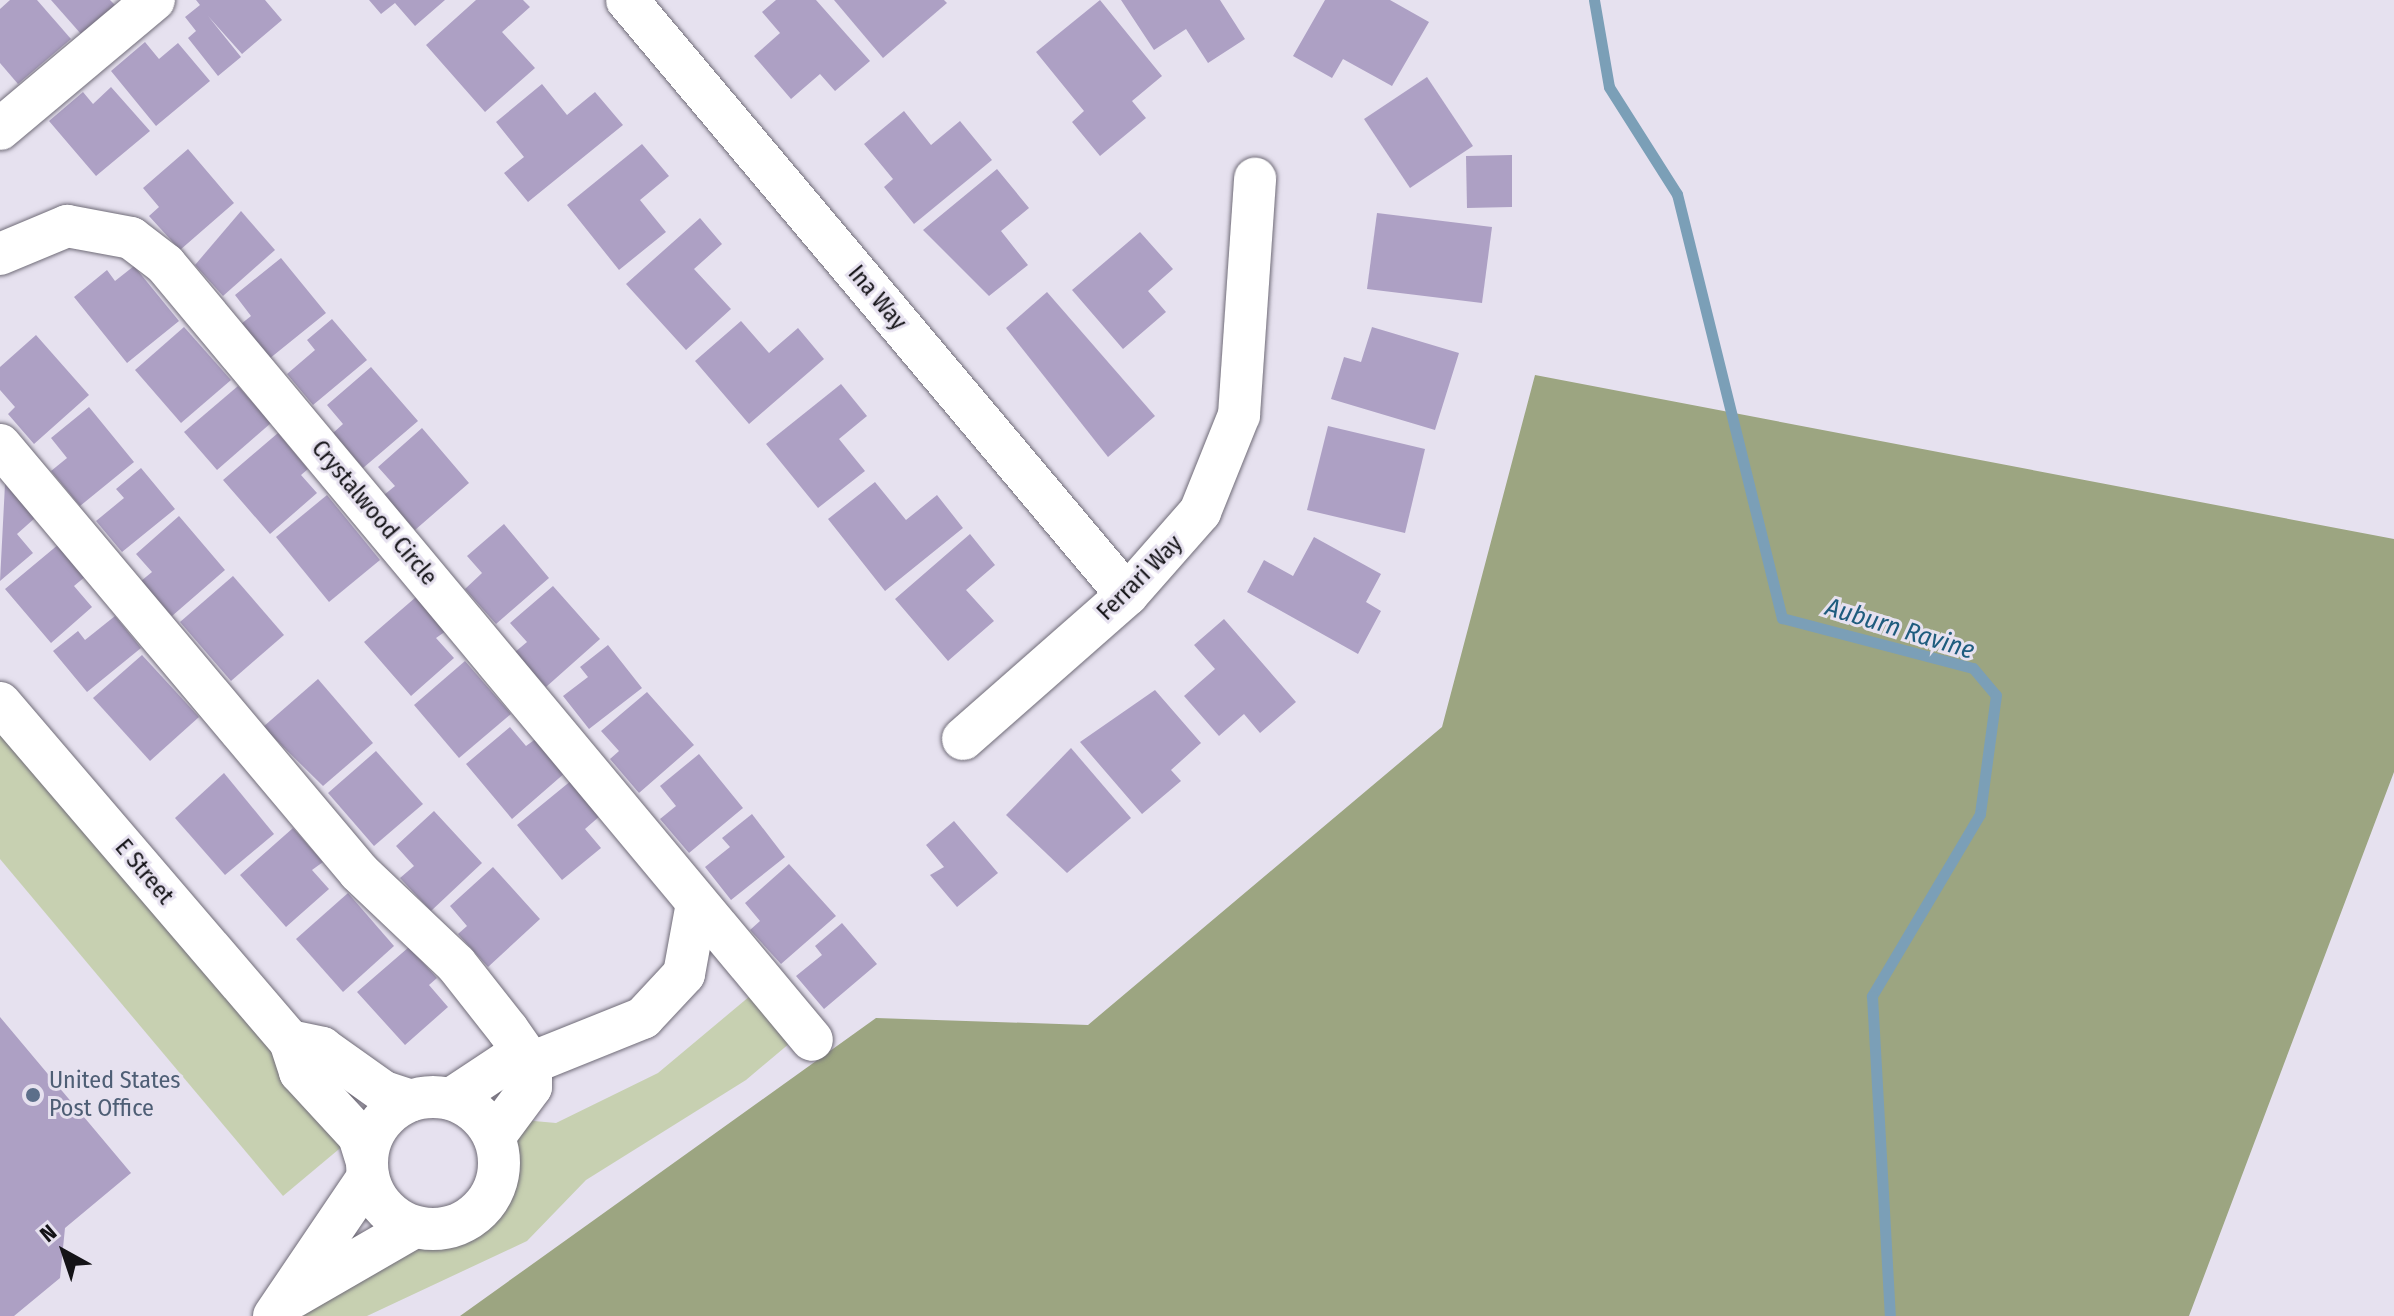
<!DOCTYPE html>
<style>
body{margin:0}
#map{position:relative;width:2394px;height:1316px;overflow:hidden;background:#e6e1ef;font-family:"Fira Sans Condensed",sans-serif}
div>[style]{position:absolute}
.green>*{inset:0;background:#c7d0b1}
.forest>*{inset:0;background:#9ca581}
.stream>*{height:11px;margin:-5.5px;padding:0 5.5px;transform-origin:5.5px;border-radius:5.5px;background:#7b9fb7}
.building>*{inset:0;background:#ada0c4}
.roads{filter:drop-shadow(0 0 2px #706c78) drop-shadow(0 0 2px #706c78)}
.minor>*{height:42px;margin:-21px;padding:0 21px;transform-origin:21px;border-radius:21px;background:#fff}
.minor>.ring{margin:-21px;padding:0;box-sizing:content-box;background:none;border:42px solid #fff;border-radius:50%}
.dots>*{width:22px;height:22px;translate:-50% -50%;box-sizing:border-box;border:4px solid #e6e1ef;border-radius:50%}
span{translate:-50% -50%;white-space:nowrap;text-align:center;line-height:1.15;-webkit-text-stroke:6px #e6e1ef;paint-order:stroke}
.street-label{font-size:24px;color:#141317}
.service-label{font-size:24px;color:#4e5e75}
.left{translate:0 -50%;text-align:left}
.water-label{font-size:26px;color:#1e5c7e;font-style:italic}
.north{position:absolute;left:24px;top:1212px;width:80px;height:80px;-webkit-text-stroke:6px #e6e1ef;paint-order:stroke;rotate:320deg;font-size:22px;font-weight:700;line-height:32px;text-align:center;color:#141317}
.north::after{content:'';display:block;margin:auto;width:28px;height:36px;background:#141317;clip-path:polygon(50% 0,100% 100%,50% 72%,0 100%)}
</style>
<div id="map">
<div class="green">
<div style="clip-path:polygon(0 712px,369px 1124px,283px 1196px,0 859px)"></div>
<div style="clip-path:polygon(750px 996px,790px 1043px,746px 1080px,586px 1180px,527px 1241px,367px 1316px,289px 1316px,333px 1265px,444px 1245px,507px 1194px,512px 1119px,556px 1123px,658px 1073px)"></div>
</div>
<div class="forest">
<div style="clip-path:polygon(1535px 375px,2394px 539px,2394px 772px,2189px 1316px,460px 1316px,876px 1018px,1088px 1025px,1442px 727px)"></div>
</div>
<div class="stream">
<div style="left:1594px;top:0;width:88px;rotate:80.2deg"></div>
<div style="left:1609px;top:87px;width:127px;rotate:57.6deg"></div>
<div style="left:1677px;top:194px;width:437px;rotate:76.1deg"></div>
<div style="left:1782px;top:618px;width:197px;rotate:14.7deg"></div>
<div style="left:1973px;top:668px;width:35px;rotate:50deg"></div>
<div style="left:1996px;top:695px;width:120px;rotate:97.7deg"></div>
<div style="left:1980px;top:814px;width:212px;rotate:120.7deg"></div>
<div style="left:1872px;top:996px;width:321px;rotate:86.8deg"></div>
</div>
<div class="building">
<div style="clip-path:polygon(10px 0,37px 0,71px 39px,18px 84px,0 63px,0 9px)"></div>
<div style="clip-path:polygon(51px 0,110px 0,115px 5px,81px 34px)"></div>
<div style="clip-path:polygon(196px 0,265px 0,282px 20px,242px 54px,208px 16px,241px 57px,218px 76px,188px 38px,196px 31px,185px 17px,200px 5px)"></div>
<div style="clip-path:polygon(369px 0,445px 0,415px 26px,395px 3px,381px 14px)"></div>
<div style="clip-path:polygon(476px 0,523px 0,530px 7px,502px 32px,535px 68px,485px 112px,426px 45px)"></div>
<div style="clip-path:polygon(776px 0,816px 0,870px 61px,835px 91px,820px 74px,791px 99px,754px 56px,780px 33px,762px 12px)"></div>
<div style="clip-path:polygon(834px 0,944px 0,947px 3px,883px 58px)"></div>
<div style="clip-path:polygon(1100px 0,1162px 76px,1132px 101px,1146px 118px,1100px 156px,1072px 122px,1084px 111px,1036px 52px)"></div>
<div style="clip-path:polygon(1121px 0,1220px 0,1245px 39px,1208px 63px,1186px 29px,1154px 50px)"></div>
<div style="clip-path:polygon(1325px 0,1390px 0,1429px 22px,1392px 86px,1343px 59px,1332px 78px,1293px 56px)"></div>
<div style="clip-path:polygon(145px 42px,159px 59px,178px 43px,210px 81px,156px 126px,111px 71px)"></div>
<div style="clip-path:polygon(1427px 77px,1473px 146px,1410px 188px,1364px 119px)"></div>
<div style="clip-path:polygon(542px 84px,567px 115px,595px 92px,623px 125px,528px 202px,504px 173px,524px 157px,496px 122px)"></div>
<div style="clip-path:polygon(111px 87px,150px 131px,96px 176px,49px 121px,83px 92px,93px 104px)"></div>
<div style="clip-path:polygon(904px 111px,931px 145px,960px 121px,992px 160px,914px 224px,884px 187px,893px 179px,864px 144px)"></div>
<div style="clip-path:polygon(642px 144px,669px 176px,640px 200px,666px 232px,619px 270px,567px 205px)"></div>
<div style="clip-path:polygon(188px 149px,234px 203px,180px 250px,149px 216px,159px 207px,143px 188px)"></div>
<div style="clip-path:polygon(1512px 155px,1512px 207px,1467px 208px,1466px 156px)"></div>
<div style="clip-path:polygon(997px 169px,1029px 208px,1001px 231px,1028px 265px,989px 296px,923px 230px)"></div>
<div style="clip-path:polygon(241px 211px,275px 250px,223px 296px,195px 265px)"></div>
<div style="clip-path:polygon(1377px 213px,1492px 227px,1482px 303px,1367px 289px)"></div>
<div style="clip-path:polygon(700px 218px,722px 244px,694px 269px,731px 309px,686px 350px,626px 284px)"></div>
<div style="clip-path:polygon(1140px 232px,1173px 269px,1148px 291px,1166px 312px,1123px 349px,1072px 290px)"></div>
<div style="clip-path:polygon(281px 258px,326px 313px,269px 359px,241px 324px,251px 316px,235px 295px)"></div>
<div style="clip-path:polygon(134px 266px,179px 321px,127px 363px,74px 297px,107px 270px,115px 281px)"></div>
<div style="clip-path:polygon(1047px 292px,1155px 416px,1108px 457px,1006px 328px)"></div>
<div style="clip-path:polygon(332px 319px,367px 360px,313px 405px,287px 374px,315px 350px,307px 340px)"></div>
<div style="clip-path:polygon(741px 321px,769px 353px,798px 328px,824px 359px,749px 424px,695px 361px)"></div>
<div style="clip-path:polygon(184px 327px,231px 380px,181px 423px,135px 370px)"></div>
<div style="clip-path:polygon(1372px 327px,1459px 353px,1435px 430px,1331px 399px,1344px 357px,1361px 362px)"></div>
<div style="clip-path:polygon(36px 335px,89px 395px,34px 444px,8px 414px,15px 407px,0 390px,0 367px)"></div>
<div style="clip-path:polygon(371px 367px,418px 421px,363px 468px,333px 433px,343px 424px,327px 405px)"></div>
<div style="clip-path:polygon(841px 384px,867px 416px,839px 439px,865px 471px,818px 508px,766px 444px)"></div>
<div style="clip-path:polygon(238px 386px,271px 423px,217px 470px,184px 432px)"></div>
<div style="clip-path:polygon(89px 407px,134px 462px,80px 506px,51px 471px,67px 458px,51px 438px)"></div>
<div style="clip-path:polygon(1328px 426px,1425px 449px,1405px 533px,1307px 510px)"></div>
<div style="clip-path:polygon(422px 428px,469px 483px,415px 530px,384px 495px,395px 486px,378px 467px)"></div>
<div style="clip-path:polygon(278px 433px,308px 469px,301px 475px,317px 493px,270px 534px,223px 480px)"></div>
<div style="clip-path:polygon(141px 468px,175px 509px,122px 552px,96px 521px,124px 498px,116px 489px)"></div>
<div style="clip-path:polygon(875px 482px,906px 520px,937px 495px,963px 528px,885px 591px,828px 519px)"></div>
<div style="clip-path:polygon(5px 484px,35px 518px,17px 534px,33px 553px,0 581px)"></div>
<div style="clip-path:polygon(327px 495px,380px 560px,329px 602px,276px 537px)"></div>
<div style="clip-path:polygon(179px 516px,225px 570px,172px 616px,141px 581px,152px 572px,136px 554px)"></div>
<div style="clip-path:polygon(504px 524px,549px 578px,496px 624px,465px 589px,482px 573px,467px 556px)"></div>
<div style="clip-path:polygon(970px 534px,995px 565px,966px 590px,994px 621px,948px 661px,895px 599px)"></div>
<div style="clip-path:polygon(1314px 537px,1381px 574px,1366px 602px,1381px 611px,1358px 654px,1247px 592px,1264px 560px,1293px 576px)"></div>
<div style="clip-path:polygon(59px 544px,86px 576px,74px 586px,92px 607px,51px 643px,5px 589px)"></div>
<div style="clip-path:polygon(233px 576px,284px 635px,231px 681px,180px 622px)"></div>
<div style="clip-path:polygon(553px 586px,600px 639px,546px 687px,515px 652px,527px 642px,510px 623px)"></div>
<div style="clip-path:polygon(416px 597px,446px 631px,436px 638px,454px 658px,411px 696px,364px 642px)"></div>
<div style="clip-path:polygon(115px 616px,141px 648px,87px 692px,53px 651px,78px 631px,85px 640px)"></div>
<div style="clip-path:polygon(1224px 619px,1296px 702px,1260px 733px,1244px 714px,1219px 736px,1184px 696px,1215px 669px,1194px 645px)"></div>
<div style="clip-path:polygon(608px 645px,642px 688px,589px 729px,563px 696px,588px 677px,580px 667px)"></div>
<div style="clip-path:polygon(142px 655px,199px 717px,150px 761px,93px 698px)"></div>
<div style="clip-path:polygon(465px 661px,511px 714px,459px 758px,414px 705px)"></div>
<div style="clip-path:polygon(318px 679px,373px 743px,323px 786px,263px 727px)"></div>
<div style="clip-path:polygon(1155px 690px,1201px 743px,1171px 770px,1181px 781px,1142px 814px,1080px 742px)"></div>
<div style="clip-path:polygon(647px 692px,694px 745px,639px 793px,610px 759px,619px 751px,601px 731px)"></div>
<div style="clip-path:polygon(510px 727px,526px 746px,537px 738px,566px 772px,512px 819px,466px 764px)"></div>
<div style="clip-path:polygon(1071px 748px,1131px 818px,1067px 873px,1006px 815px)"></div>
<div style="clip-path:polygon(376px 751px,423px 804px,374px 846px,328px 793px)"></div>
<div style="clip-path:polygon(699px 754px,743px 808px,689px 853px,660px 819px,676px 806px,660px 786px)"></div>
<div style="clip-path:polygon(224px 773px,274px 834px,225px 875px,175px 818px)"></div>
<div style="clip-path:polygon(572px 780px,601px 815px,585px 829px,601px 848px,562px 880px,517px 825px)"></div>
<div style="clip-path:polygon(434px 811px,482px 863px,431px 911px,400px 878px,414px 866px,396px 846px)"></div>
<div style="clip-path:polygon(752px 814px,785px 857px,731px 900px,705px 867px,730px 847px,722px 838px)"></div>
<div style="clip-path:polygon(954px 821px,998px 873px,957px 907px,930px 875px,944px 867px,926px 845px)"></div>
<div style="clip-path:polygon(293px 828px,323px 862px,312px 870px,329px 889px,286px 927px,240px 875px)"></div>
<div style="clip-path:polygon(789px 864px,836px 916px,781px 964px,750px 930px,760px 921px,745px 903px)"></div>
<div style="clip-path:polygon(493px 867px,540px 919px,488px 967px,458px 934px,467px 926px,450px 906px)"></div>
<div style="clip-path:polygon(348px 893px,394px 946px,343px 992px,296px 939px)"></div>
<div style="clip-path:polygon(842px 923px,877px 964px,824px 1009px,796px 976px,822px 955px,815px 946px)"></div>
<div style="clip-path:polygon(409px 947px,437px 978px,429px 985px,448px 1007px,405px 1045px,357px 992px)"></div>
<div style="clip-path:polygon(0 1017px,131px 1173px,65px 1228px,60px 1278px,14px 1316px,0 1316px)"></div>
</div>
<div class="roads">
<div class="minor">
<div style="left:627px;top:0;width:777px;rotate:49.96deg"></div>
<div style="left:0;top:129px;width:201px;rotate:-40deg"></div>
<div style="left:0;top:254px;width:73px;rotate:-22.7deg"></div>
<div style="left:67px;top:226px;width:65px;rotate:10.6deg"></div>
<div style="left:131px;top:238px;width:43px;rotate:37.4deg"></div>
<div style="left:165px;top:264px;width:1010px;rotate:50.18deg"></div>
<div style="left:0;top:445px;width:558px;rotate:49.94deg"></div>
<div style="left:359px;top:872px;width:134px;rotate:43.5deg"></div>
<div style="left:456px;top:964px;width:84px;rotate:51.8deg"></div>
<div style="left:508px;top:1030px;width:40px;rotate:55.1deg"></div>
<div style="left:531px;top:1063px;width:24px;rotate:90deg"></div>
<div style="left:531px;top:1087px;width:62px;rotate:126.5deg"></div>
<div style="left:0;top:703px;width:445px;rotate:49.4deg"></div>
<div style="left:290px;top:1041px;width:33px;rotate:72deg"></div>
<div style="left:300px;top:1072px;width:87px;rotate:47.3deg"></div>
<div style="left:359px;top:1136px;width:24px;rotate:73deg"></div>
<div style="left:963px;top:739px;width:218px;rotate:-41.3deg"></div>
<div style="left:1127px;top:595px;width:111px;rotate:-48.7deg"></div>
<div style="left:1200px;top:512px;width:105px;rotate:-68.1deg"></div>
<div style="left:1239px;top:415px;width:237px;rotate:-86.1deg"></div>
<div style="left:290px;top:1041px;width:33px;rotate:12deg"></div>
<div style="left:322px;top:1048px;width:76px;rotate:35.4deg"></div>
<div style="left:384px;top:1092px;width:28px;rotate:18deg"></div>
<div class="ring" style="left:367px;top:1097px;width:90px;height:90px"></div>
<div style="left:451px;top:1099px;width:67px;rotate:-33.5deg"></div>
<div style="left:507px;top:1062px;width:24px;rotate:2deg"></div>
<div style="left:531px;top:1063px;width:121px;rotate:-21.9deg"></div>
<div style="left:643px;top:1018px;width:60px;rotate:-47deg"></div>
<div style="left:684px;top:974px;width:72px;rotate:-79.6deg"></div>
<div style="left:293px;top:1297px;width:140px;rotate:-30deg"></div>
<div style="left:274px;top:1316px;width:168px;rotate:-55.9deg"></div>
</div>
</div>
<div class="dots">
<div style="left:33px;top:1095px;background:#5c6f8a"></div>
</div>
<div class="street-label">
<span style="left:877px;top:298px;rotate:50deg">Ina Way</span>
<span style="left:374px;top:513px;rotate:50deg">Crystalwood Circle</span>
<span style="left:1140px;top:578px;rotate:-45deg">Ferrari Way</span>
<span style="left:144px;top:872px;rotate:50deg">E Street</span>
</div>
<div class="service-label">
<span class="left" style="left:49px;top:1095px">United States<br>Post Office</span>
</div>
<div class="water-label">
<span style="left:1900px;top:629px;rotate:17deg">Auburn Ravine</span>
</div>
<div class="north">N</div>
</div>
